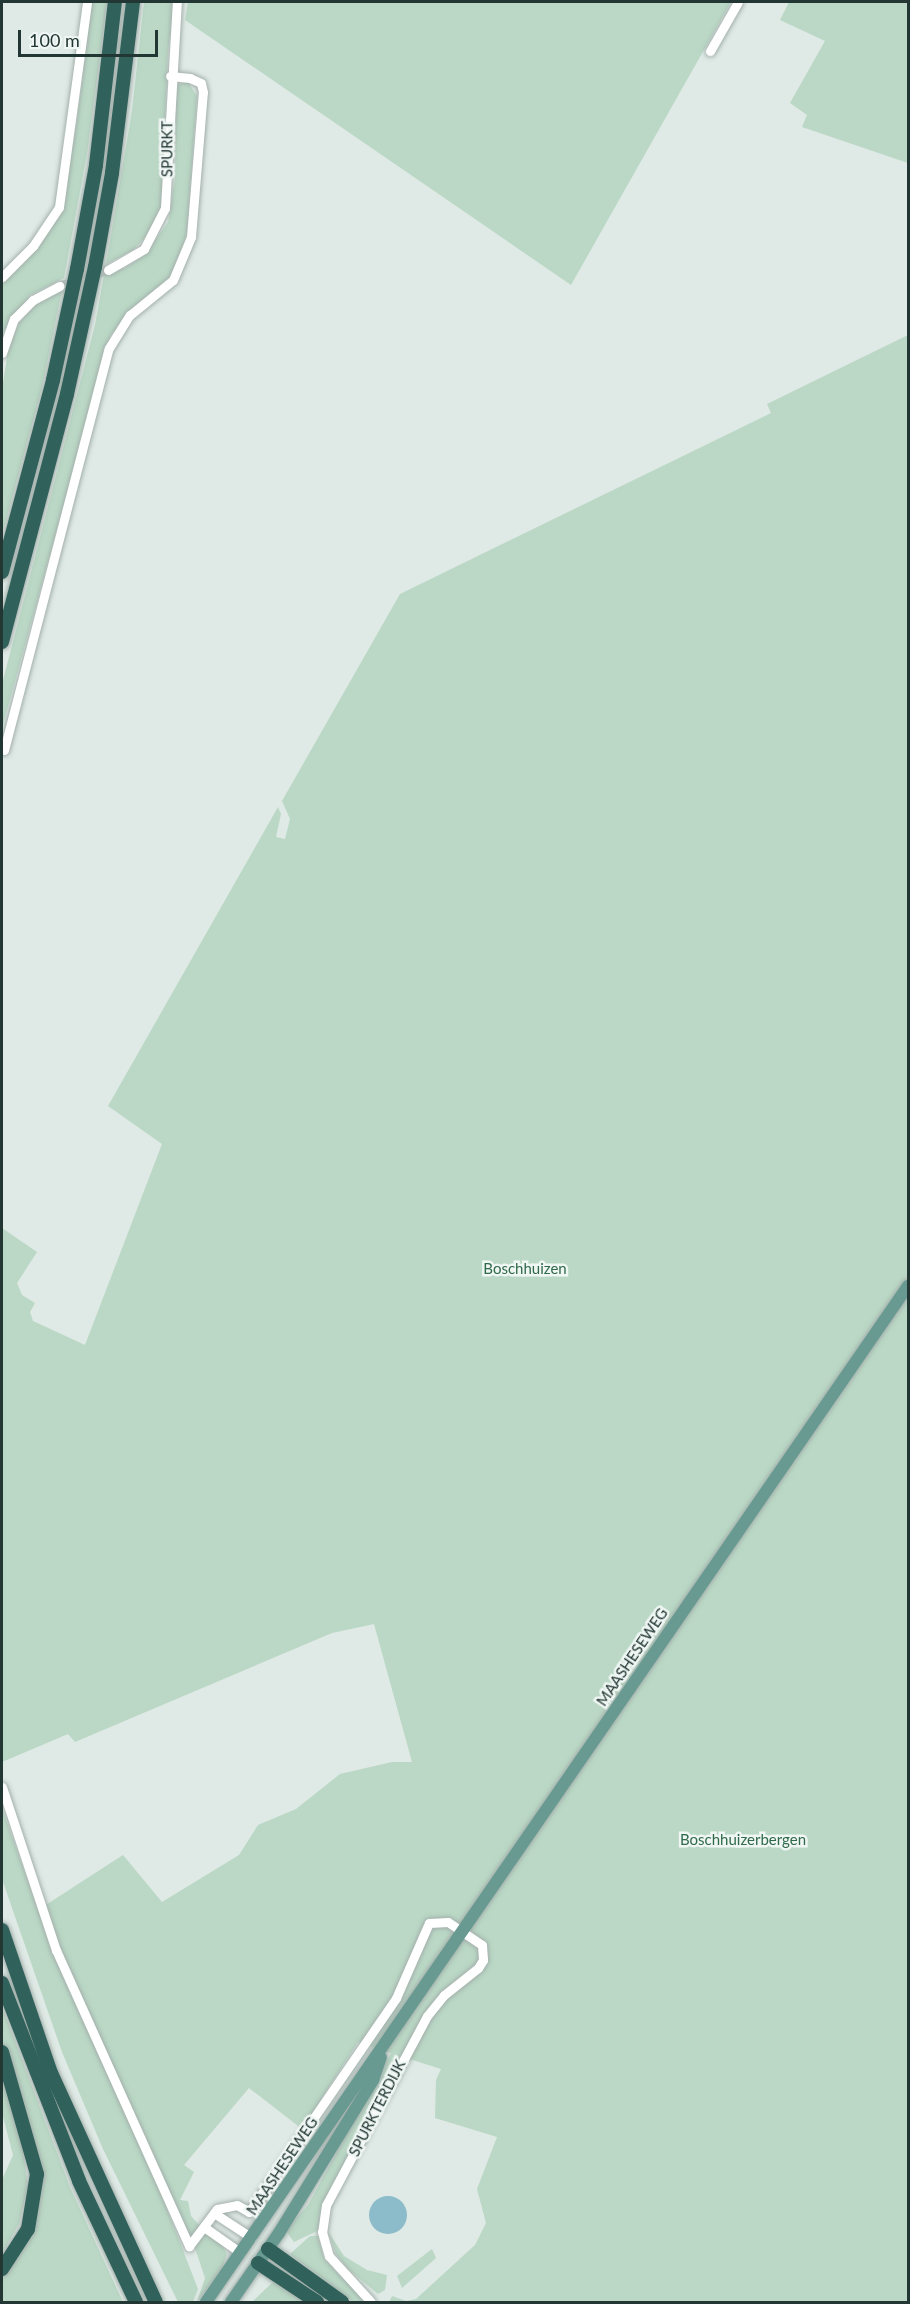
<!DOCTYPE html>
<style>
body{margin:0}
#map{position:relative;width:910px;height:2304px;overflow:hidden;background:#dfe9e5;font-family:Lato,sans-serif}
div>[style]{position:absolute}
.green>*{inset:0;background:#bad8c5}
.water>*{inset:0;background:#8cbbc9}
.round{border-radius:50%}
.minor-tunnel>*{height:9px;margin-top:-4.5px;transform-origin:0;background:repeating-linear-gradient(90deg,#b9c5c1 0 9px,transparent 0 13.5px)}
.roads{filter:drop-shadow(0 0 2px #a3b0ac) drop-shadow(0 0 2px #a3b0ac)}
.minor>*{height:9px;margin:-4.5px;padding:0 4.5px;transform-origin:4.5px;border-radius:4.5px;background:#fff}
.major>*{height:12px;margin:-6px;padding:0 6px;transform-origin:6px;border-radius:6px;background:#689a91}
.highway>*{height:14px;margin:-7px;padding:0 7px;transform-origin:7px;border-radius:7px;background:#31615b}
span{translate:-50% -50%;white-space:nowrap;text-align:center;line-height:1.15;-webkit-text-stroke:5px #eff6f3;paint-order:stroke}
.street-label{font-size:15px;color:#223733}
.park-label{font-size:15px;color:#306a4b}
.frame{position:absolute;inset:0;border:3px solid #223733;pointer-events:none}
.scale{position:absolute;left:18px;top:30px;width:140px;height:27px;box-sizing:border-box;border:3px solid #223733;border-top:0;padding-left:8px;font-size:18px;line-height:21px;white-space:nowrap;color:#223733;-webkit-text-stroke:4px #eff6f3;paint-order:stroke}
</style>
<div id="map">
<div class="green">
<div style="clip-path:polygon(92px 2px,107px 2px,87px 154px,64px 278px,30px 295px,2px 333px,2px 285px,44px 239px,60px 212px,77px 121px)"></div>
<div style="clip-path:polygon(144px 2px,175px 2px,168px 50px,161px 210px,147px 235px,133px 250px,106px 264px,132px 111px)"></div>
<div style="clip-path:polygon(188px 2px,731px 2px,571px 285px,185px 20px)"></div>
<div style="clip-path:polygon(789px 2px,908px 2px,908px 163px,802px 127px,807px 115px,790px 103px,825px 41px,780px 20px)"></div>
<div style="clip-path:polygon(188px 82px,197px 96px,187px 231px,179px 261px,173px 275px,111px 334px,2px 728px,2px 684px,95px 325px,104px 275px,125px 268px,145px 255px,168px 222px,175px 178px,176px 91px,177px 85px)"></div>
<div style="clip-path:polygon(62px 290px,42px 387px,2px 535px,2px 389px,9px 345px,19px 323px,34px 306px)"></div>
<div style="clip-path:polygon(908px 335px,908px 2302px,389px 2302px,392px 2296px,406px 2301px,416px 2299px,475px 2245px,486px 2223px,477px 2189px,497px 2137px,435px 2118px,436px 2080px,441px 2069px,400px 2056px,317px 2231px,294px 2242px,286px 2231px,308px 2205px,391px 2053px,358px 2042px,302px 2129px,249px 2088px,184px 2165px,194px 2172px,180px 2200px,188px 2201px,191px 2216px,201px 2227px,189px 2237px,169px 2197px,167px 2209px,198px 2289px,193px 2302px,178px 2302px,103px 2149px,62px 2052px,2px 1879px,2px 1808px,38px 1910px,123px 1855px,162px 1902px,239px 1855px,258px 1825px,296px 1809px,340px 1774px,392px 1762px,412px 1762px,374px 1624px,332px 1633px,75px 1742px,68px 1734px,2px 1762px,2px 1228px,37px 1252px,17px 1283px,22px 1295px,35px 1303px,30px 1312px,33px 1321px,85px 1345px,162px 1144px,108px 1106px,278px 807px,281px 814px,276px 837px,285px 839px,290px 819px,282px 801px,400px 594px,771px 413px,767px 404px)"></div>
<div style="clip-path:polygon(2px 2007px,70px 2187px,123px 2302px,2px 2302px,2px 2273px,35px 2218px,41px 2181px,38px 2156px,2px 2042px)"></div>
<div style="clip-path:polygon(2px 2075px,22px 2146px,28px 2185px,19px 2224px,2px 2253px,2px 2180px,13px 2155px,2px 2113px)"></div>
<div style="clip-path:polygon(205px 2230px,219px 2239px,227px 2254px,222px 2268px,197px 2302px,205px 2278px,194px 2245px)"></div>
<div style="clip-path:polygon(329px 2233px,344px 2256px,367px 2270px,387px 2275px,385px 2290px,378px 2294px,347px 2268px,336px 2254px)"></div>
<div style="clip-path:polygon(310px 2236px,318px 2236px,324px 2259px,366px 2302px,353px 2302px,290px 2254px)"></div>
<div style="clip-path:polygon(432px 2249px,436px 2258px,402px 2288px,397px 2276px)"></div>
<div style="clip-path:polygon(273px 2282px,303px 2302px,252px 2302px)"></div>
</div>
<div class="water">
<div class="round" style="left:369px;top:2196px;width:38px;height:38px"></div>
</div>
<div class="minor-tunnel">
<div style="left:59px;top:286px;width:52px;rotate:-18.1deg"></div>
</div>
<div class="roads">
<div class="minor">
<div style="left:710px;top:51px;width:56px;rotate:-60.3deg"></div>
<div style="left:108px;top:270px;width:42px;rotate:-30.3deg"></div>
<div style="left:144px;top:249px;width:46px;rotate:-62.9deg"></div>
<div style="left:165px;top:208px;width:206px;rotate:-86.7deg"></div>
<div style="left:2px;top:277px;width:44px;rotate:-45deg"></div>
<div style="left:33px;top:246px;width:47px;rotate:-56.3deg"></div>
<div style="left:59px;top:207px;width:207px;rotate:-82.2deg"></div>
<div style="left:2px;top:353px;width:36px;rotate:-71deg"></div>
<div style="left:14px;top:319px;width:27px;rotate:-45deg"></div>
<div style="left:33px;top:300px;width:30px;rotate:-28deg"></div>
<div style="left:4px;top:750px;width:415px;rotate:-75.4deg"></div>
<div style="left:109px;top:348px;width:39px;rotate:-58deg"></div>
<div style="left:130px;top:315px;width:55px;rotate:-39.1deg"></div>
<div style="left:173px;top:280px;width:47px;rotate:-67.3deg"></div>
<div style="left:191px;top:237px;width:145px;rotate:-85.3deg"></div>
<div style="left:203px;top:92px;width:9px;rotate:-103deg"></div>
<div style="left:201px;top:83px;width:12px;rotate:-156deg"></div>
<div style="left:190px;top:78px;width:20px;rotate:-174deg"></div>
<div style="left:2px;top:1787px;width:172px;rotate:71.7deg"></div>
<div style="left:56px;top:1950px;width:325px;rotate:65.8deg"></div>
<div style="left:189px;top:2246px;width:46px;rotate:-52.9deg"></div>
<div style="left:217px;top:2209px;width:20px;rotate:-11deg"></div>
<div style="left:237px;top:2205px;width:14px;rotate:30deg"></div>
<div style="left:249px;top:2212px;width:260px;rotate:-55.5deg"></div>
<div style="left:396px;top:1998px;width:82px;rotate:-66.3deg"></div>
<div style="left:429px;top:1923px;width:19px;rotate:-3deg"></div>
<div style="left:448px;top:1922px;width:41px;rotate:34.1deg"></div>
<div style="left:482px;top:1945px;width:15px;rotate:86deg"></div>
<div style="left:483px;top:1960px;width:9px;rotate:122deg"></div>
<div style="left:478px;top:1968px;width:43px;rotate:141.5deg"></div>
<div style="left:444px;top:1995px;width:27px;rotate:129deg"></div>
<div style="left:427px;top:2016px;width:214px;rotate:118.1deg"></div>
<div style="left:326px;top:2205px;width:27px;rotate:98deg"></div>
<div style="left:322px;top:2232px;width:25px;rotate:74deg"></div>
<div style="left:329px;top:2256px;width:62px;rotate:47.6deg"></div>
<div style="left:214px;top:2213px;width:45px;rotate:33.3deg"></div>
<div style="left:204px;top:2227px;width:45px;rotate:35.1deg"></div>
</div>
<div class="major">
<div style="left:206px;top:2302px;width:1235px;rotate:-55.36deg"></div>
<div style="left:231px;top:2302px;width:84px;rotate:-55.2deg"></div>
<div style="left:279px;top:2233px;width:180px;rotate:-58.4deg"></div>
<div style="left:373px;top:2080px;width:24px;rotate:-71deg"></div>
</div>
<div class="highway">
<div style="left:2px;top:572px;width:199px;rotate:-75.1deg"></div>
<div style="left:53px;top:380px;width:114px;rotate:-77.8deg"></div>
<div style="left:77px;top:269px;width:106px;rotate:-79.6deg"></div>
<div style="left:96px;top:165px;width:164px;rotate:-83.4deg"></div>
<div style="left:2px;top:642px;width:256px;rotate:-75.3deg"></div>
<div style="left:67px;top:394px;width:130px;rotate:-77.6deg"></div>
<div style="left:95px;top:267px;width:96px;rotate:-79.7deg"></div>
<div style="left:112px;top:173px;width:172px;rotate:-83deg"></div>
<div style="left:2px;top:1930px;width:151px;rotate:71.1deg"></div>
<div style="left:51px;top:2073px;width:252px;rotate:65.4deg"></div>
<div style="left:2px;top:1983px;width:212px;rotate:68.7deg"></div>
<div style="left:79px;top:2181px;width:134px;rotate:64.8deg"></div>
<div style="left:2px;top:2052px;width:127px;rotate:74deg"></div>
<div style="left:37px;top:2174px;width:56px;rotate:99.3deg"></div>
<div style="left:28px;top:2229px;width:48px;rotate:123deg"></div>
<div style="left:268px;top:2249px;width:91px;rotate:35.6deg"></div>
<div style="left:258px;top:2263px;width:71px;rotate:33.5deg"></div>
</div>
</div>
<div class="street-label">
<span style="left:167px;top:149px;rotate:-90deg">SPURKT</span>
<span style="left:632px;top:1657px;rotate:-56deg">MAASHESEWEG</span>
<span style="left:377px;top:2108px;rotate:-63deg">SPURKTERDIJK</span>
<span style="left:282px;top:2166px;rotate:-56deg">MAASHESEWEG</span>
</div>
<div class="park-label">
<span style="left:525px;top:1269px">Boschhuizen</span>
<span style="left:743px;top:1840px">Boschhuizerbergen</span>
</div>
<div class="frame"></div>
<div class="scale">100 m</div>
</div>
